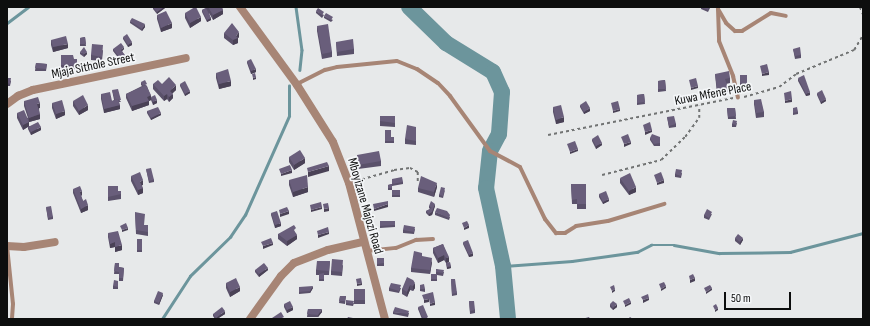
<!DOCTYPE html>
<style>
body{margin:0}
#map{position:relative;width:870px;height:326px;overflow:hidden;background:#e7e9ea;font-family:"Sofia Sans Condensed",sans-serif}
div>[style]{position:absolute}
.stream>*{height:2.5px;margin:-1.25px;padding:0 1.25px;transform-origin:1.25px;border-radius:1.25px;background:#6c959c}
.river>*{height:16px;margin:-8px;padding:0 8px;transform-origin:8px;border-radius:8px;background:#6c959c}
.path>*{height:1.5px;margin-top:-0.75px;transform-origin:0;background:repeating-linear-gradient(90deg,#727474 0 3px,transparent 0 6px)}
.lane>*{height:4px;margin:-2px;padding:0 2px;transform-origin:2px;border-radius:2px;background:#a78575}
.street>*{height:8px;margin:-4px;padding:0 4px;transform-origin:4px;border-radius:4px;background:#a78575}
.wall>*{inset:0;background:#5a516a}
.shaded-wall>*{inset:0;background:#4a4256}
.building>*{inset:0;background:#695e7b}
span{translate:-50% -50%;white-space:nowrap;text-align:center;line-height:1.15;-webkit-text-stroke:3.5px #f4f6f8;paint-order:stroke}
.street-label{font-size:13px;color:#0d0e0e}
.frame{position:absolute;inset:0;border:8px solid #0d0e0e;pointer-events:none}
.scale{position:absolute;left:724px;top:292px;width:67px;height:18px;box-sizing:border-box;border:2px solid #0d0e0e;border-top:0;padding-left:5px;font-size:12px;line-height:14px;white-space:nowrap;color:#0d0e0e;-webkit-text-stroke:3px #f4f6f8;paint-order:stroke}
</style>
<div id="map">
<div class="stream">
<div style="left:296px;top:7px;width:43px;rotate:82.1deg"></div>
<div style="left:302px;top:50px;width:20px;rotate:96deg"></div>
<div style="left:411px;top:8px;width:5px;rotate:-11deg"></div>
<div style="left:7px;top:23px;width:26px;rotate:-37deg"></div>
<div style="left:503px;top:266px;width:69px;rotate:-4.1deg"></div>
<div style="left:572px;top:261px;width:66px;rotate:-7.9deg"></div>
<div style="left:637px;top:252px;width:16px;rotate:-27deg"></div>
<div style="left:651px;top:245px;width:23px"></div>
<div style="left:674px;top:245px;width:46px;rotate:10.1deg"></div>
<div style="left:719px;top:253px;width:71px;rotate:-0.8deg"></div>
<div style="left:790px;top:252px;width:75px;rotate:-14.6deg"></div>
<div style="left:162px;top:319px;width:51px;rotate:-56.9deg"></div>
<div style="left:190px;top:276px;width:56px;rotate:-44.3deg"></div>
<div style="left:230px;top:237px;width:27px;rotate:-56deg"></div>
<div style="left:245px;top:215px;width:108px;rotate:-66deg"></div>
<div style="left:289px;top:116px;width:30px;rotate:-90deg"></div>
</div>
<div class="river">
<div style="left:409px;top:7px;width:52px;rotate:44.2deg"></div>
<div style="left:446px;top:43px;width:55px;rotate:31.7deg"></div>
<div style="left:493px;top:72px;width:22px;rotate:66deg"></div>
<div style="left:502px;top:92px;width:42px;rotate:94.1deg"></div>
<div style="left:499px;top:134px;width:19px;rotate:118deg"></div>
<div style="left:490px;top:151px;width:37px;rotate:96deg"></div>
<div style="left:486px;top:188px;width:80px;rotate:77.7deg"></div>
<div style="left:503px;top:266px;width:53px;rotate:84.6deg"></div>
</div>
<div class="path">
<div style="left:860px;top:7px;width:8px;rotate:67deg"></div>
<div style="left:744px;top:97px;width:36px;rotate:-16deg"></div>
<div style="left:779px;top:87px;width:21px;rotate:-37deg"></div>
<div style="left:796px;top:74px;width:63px;rotate:-22.5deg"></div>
<div style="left:854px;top:50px;width:17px;rotate:-59deg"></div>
<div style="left:548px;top:135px;width:189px;rotate:-11.3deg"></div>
<div style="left:602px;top:175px;width:61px;rotate:-14.3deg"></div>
<div style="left:661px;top:160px;width:33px;rotate:-44deg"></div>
<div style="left:685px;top:137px;width:24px;rotate:-54deg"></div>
<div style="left:699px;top:118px;width:12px;rotate:-90deg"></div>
<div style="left:356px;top:181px;width:40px;rotate:-16deg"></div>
<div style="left:394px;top:170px;width:16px;rotate:-7deg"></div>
<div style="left:410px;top:168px;width:9px;rotate:27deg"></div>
<div style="left:418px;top:172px;width:12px;rotate:90deg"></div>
</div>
<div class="lane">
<div style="left:718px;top:9px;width:32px;rotate:88deg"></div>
<div style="left:719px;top:41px;width:38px;rotate:68deg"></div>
<div style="left:733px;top:76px;width:22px;rotate:77deg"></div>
<div style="left:718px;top:9px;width:16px;rotate:60deg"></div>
<div style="left:726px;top:23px;width:12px;rotate:42deg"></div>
<div style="left:735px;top:31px;width:7px"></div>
<div style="left:742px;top:31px;width:34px;rotate:-32deg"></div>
<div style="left:771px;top:13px;width:15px;rotate:11deg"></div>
<div style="left:297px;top:84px;width:31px;rotate:-27deg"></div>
<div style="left:325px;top:70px;width:12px;rotate:-14deg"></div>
<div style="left:337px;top:67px;width:60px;rotate:-5.7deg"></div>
<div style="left:397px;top:61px;width:22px;rotate:22deg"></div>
<div style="left:417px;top:69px;width:25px;rotate:34deg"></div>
<div style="left:438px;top:83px;width:18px;rotate:47deg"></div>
<div style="left:450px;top:96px;width:68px;rotate:54deg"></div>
<div style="left:490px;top:151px;width:34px;rotate:28deg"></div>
<div style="left:520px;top:167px;width:58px;rotate:64.3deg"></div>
<div style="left:545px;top:219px;width:18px;rotate:52deg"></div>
<div style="left:556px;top:233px;width:9px"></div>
<div style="left:565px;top:233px;width:13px;rotate:-32deg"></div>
<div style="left:576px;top:226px;width:32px;rotate:-9deg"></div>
<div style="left:608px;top:221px;width:59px;rotate:-16.9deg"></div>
<div style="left:7px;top:246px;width:58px;rotate:84.1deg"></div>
<div style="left:13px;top:304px;width:15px;rotate:94deg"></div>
<div style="left:366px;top:251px;width:30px;rotate:-6deg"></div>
<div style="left:396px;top:248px;width:22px;rotate:-22deg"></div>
<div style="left:416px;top:240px;width:17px;rotate:-3deg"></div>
</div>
<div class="street">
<div style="left:240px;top:7px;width:97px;rotate:53.8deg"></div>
<div style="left:297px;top:85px;width:67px;rotate:57.7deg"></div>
<div style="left:333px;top:142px;width:44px;rotate:68.7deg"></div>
<div style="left:349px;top:183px;width:141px;rotate:75.2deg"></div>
<div style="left:7px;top:104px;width:14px;rotate:-36deg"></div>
<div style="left:18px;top:96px;width:16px;rotate:-22deg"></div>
<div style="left:33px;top:90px;width:156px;rotate:-11.8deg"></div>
<div style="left:7px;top:246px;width:17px;rotate:3deg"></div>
<div style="left:24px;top:247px;width:31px;rotate:-9deg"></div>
<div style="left:250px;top:319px;width:53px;rotate:-54.2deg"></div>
<div style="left:281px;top:276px;width:18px;rotate:-45deg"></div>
<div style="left:294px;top:263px;width:36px;rotate:-21deg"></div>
<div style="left:328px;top:250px;width:37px;rotate:-13deg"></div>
</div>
<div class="wall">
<div style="clip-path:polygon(153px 7px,165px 7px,165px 8px,157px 14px,153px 9px)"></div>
<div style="clip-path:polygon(206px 7px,222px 7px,223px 14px,213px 20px,209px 13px,211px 20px,207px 22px,202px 12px,202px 10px,206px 8px)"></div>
<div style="clip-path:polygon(701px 7px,710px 7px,710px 8px,708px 12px,701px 9px)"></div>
<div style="clip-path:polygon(316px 11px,324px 15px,322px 18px,316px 13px)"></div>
<div style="clip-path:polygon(185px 13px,201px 21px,190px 28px,185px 18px)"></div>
<div style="clip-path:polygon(157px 15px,172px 28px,161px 32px,157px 19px)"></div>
<div style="clip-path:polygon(324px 16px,333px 20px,331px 22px,324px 18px)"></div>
<div style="clip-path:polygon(130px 21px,145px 27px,142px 31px,130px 23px)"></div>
<div style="clip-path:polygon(317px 26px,332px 52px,332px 57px,322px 59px,317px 31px)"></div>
<div style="clip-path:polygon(224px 33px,239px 37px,238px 38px,238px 43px,233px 45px,224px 38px)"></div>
<div style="clip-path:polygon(85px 37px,86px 46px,80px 46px,80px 38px)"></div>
<div style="clip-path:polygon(123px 37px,132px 45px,128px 47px,123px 39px)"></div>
<div style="clip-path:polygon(51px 40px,68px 48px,53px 52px,51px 45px)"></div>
<div style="clip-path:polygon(336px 42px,354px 49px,354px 54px,337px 56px)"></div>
<div style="clip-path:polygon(113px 49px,124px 49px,122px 51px,125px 57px,120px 60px,113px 51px)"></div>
<div style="clip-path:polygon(793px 49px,801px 55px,801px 58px,795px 59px)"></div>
<div style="clip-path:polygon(103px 50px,102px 61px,91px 60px,91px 55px)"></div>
<div style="clip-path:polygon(80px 52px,87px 54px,84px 57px,80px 54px)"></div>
<div style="clip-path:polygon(61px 55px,74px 59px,77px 59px,77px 69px,61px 70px)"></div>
<div style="clip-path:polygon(247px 61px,256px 72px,251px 74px,247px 63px)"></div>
<div style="clip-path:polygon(36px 63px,47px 64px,46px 71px,35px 71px)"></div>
<div style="clip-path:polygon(216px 73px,231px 86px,219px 89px,216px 78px)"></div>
<div style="clip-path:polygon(715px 74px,730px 78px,730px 83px,726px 84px,728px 88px,728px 92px,717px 94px)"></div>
<div style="clip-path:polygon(740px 75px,747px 75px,747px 85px,740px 86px)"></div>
<div style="clip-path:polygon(7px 78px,11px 81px,10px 86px,7px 86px)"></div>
<div style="clip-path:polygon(798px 78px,810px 95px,806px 96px,798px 81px)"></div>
<div style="clip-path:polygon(665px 80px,666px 91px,658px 92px,658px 81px)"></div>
<div style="clip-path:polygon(141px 82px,147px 86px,151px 97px,157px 103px,153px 105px,151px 100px,149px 101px,149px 105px,132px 111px,126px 98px,126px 94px,142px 86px,141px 85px)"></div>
<div style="clip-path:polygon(153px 84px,162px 84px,176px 90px,172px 93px,173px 98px,169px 102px,167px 99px,164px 101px,153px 89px)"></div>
<div style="clip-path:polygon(180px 84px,190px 93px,185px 96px,180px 86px)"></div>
<div style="clip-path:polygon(112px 90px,121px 102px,119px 102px,120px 109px,104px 113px,101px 99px,101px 94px,112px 101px,114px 100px)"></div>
<div style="clip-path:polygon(704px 90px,709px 90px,709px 97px,705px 98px)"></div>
<div style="clip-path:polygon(817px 93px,826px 101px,821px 104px,817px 95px)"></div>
<div style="clip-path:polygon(644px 94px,645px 104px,637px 105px,637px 95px)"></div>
<div style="clip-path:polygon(754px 100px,764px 112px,764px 117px,756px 118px,754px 104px)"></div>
<div style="clip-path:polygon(24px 101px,40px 108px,39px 108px,40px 119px,29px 122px,29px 126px,41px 130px,31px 135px,28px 129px,28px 127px,23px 130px,17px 118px,17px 113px,28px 118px,24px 106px)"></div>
<div style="clip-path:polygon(73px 101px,88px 110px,79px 115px,73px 106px)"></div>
<div style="clip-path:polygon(52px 103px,65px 115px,56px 119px,52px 108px)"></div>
<div style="clip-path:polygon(580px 105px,590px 111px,584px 114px,580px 107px)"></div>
<div style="clip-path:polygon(553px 107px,564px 122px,556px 124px,553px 112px)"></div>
<div style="clip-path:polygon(727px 108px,735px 108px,736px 119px,728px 119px)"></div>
<div style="clip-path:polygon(793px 108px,798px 112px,798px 114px,793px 115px)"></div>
<div style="clip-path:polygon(147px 111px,161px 115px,151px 120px,147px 113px)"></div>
<div style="clip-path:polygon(380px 116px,395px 116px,395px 127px,380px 126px)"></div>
<div style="clip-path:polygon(667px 117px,676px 124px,676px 127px,669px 128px)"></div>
<div style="clip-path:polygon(737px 123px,736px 127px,732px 127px,732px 124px)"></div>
<div style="clip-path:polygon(416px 127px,416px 145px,405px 144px,405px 139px)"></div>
<div style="clip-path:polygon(385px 130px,391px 137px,394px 137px,394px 143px,385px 143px)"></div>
<div style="clip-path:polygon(660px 137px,660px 146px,654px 146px,650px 140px,650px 138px)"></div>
<div style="clip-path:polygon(592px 139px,602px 145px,596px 149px,592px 141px)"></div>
<div style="clip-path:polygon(357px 155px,381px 161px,381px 166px,358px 169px)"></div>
<div style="clip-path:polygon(289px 157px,305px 163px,294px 170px,289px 162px)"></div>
<div style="clip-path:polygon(146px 169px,154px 180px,154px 182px,149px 183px)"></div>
<div style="clip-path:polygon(682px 173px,681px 178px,675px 177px,675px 174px)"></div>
<div style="clip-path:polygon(131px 176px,143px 185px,142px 185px,143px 193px,138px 195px,131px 181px)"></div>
<div style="clip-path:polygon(620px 178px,636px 192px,629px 195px,620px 183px)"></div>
<div style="clip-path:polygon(392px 179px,403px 182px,403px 184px,392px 186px)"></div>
<div style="clip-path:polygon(289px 180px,308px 192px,293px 197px,289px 185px)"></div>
<div style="clip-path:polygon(392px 184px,392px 190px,400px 190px,400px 197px,392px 197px,392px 190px,388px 190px,388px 185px)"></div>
<div style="clip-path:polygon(571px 184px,586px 184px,586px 209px,577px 209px,577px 204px,572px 204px)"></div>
<div style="clip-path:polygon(108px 186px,118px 191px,121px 191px,121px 199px,108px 201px)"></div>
<div style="clip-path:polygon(437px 187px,434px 197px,418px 192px,418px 188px)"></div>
<div style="clip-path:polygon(73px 189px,82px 195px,81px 196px,83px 201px,88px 210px,81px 213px,73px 193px)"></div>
<div style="clip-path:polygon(445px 190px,443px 198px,439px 197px,439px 195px)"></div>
<div style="clip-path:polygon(599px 194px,609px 201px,603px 204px,599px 197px)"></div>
<div style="clip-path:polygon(429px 206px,435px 206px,432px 215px,429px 216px,426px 213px,426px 211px,430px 209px,429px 208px)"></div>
<div style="clip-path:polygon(46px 207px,53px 217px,53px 219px,48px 220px)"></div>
<div style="clip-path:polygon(135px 212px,144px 225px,148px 225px,148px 236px,136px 234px)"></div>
<div style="clip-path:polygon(435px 212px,450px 217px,449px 220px,435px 215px)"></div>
<div style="clip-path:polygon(271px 213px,281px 226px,275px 228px,271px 215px)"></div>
<div style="clip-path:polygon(712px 214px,709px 220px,704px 218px,704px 215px)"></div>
<div style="clip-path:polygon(380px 221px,395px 221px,395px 227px,380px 228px)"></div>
<div style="clip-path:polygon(415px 229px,414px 234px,403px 233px,403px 230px)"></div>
<div style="clip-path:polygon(108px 233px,122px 250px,115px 252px,115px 247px,110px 248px,108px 237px)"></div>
<div style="clip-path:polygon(296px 233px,297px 239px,287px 246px,278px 239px,278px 234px)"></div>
<div style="clip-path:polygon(735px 238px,743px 240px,740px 245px,735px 241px)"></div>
<div style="clip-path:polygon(137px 239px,142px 239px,142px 252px,137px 252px)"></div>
<div style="clip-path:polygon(463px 242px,473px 256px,469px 257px,463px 244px)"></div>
<div style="clip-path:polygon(443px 244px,449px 262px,447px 263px,451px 268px,447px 269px,446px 263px,444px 260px,438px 263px,433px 253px,433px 248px)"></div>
<div style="clip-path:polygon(377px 258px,384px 258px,384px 266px,377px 266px)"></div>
<div style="clip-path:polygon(330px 261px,329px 275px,324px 275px,324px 281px,319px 281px,319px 275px,316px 275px,316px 270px)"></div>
<div style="clip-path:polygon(432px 262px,430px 274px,411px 272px,411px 268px)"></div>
<div style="clip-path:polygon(115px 263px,119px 267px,124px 268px,123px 281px,119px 281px,119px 274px,114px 274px)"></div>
<div style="clip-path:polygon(343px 265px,342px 276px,331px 275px,331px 271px)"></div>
<div style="clip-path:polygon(436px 269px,444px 272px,443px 276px,437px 275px,437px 281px,431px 281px,431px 274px,436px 274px)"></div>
<div style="clip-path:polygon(255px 270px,268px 270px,259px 277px,255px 272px)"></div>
<div style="clip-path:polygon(451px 279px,457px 293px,457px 295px,452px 296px)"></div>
<div style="clip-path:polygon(413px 280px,415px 288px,413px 291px,410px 290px,407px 297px,402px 294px,402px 289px)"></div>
<div style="clip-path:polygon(118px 283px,118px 289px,113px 289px,113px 286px)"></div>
<div style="clip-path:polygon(226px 283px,240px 291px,230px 297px,226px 288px)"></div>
<div style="clip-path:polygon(299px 287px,313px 288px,310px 293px,299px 294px)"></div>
<div style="clip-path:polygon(389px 288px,401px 288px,399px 293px,389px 291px)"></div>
<div style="clip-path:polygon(354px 289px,365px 289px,365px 304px,354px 304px)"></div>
<div style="clip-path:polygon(420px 289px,425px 289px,425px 292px,420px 291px)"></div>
<div style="clip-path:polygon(163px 295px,159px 305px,154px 303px,154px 301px)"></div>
<div style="clip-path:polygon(340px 296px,346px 296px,345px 304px,339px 303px)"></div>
<div style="clip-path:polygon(469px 301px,475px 310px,475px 313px,470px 314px)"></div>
<div style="clip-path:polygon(346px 303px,354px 303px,353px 306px,346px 305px)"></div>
<div style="clip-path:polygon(284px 304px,293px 310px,287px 313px,284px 307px)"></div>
<div style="clip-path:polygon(610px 304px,617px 307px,613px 310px,610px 307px)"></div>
<div style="clip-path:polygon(418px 307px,428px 319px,422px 319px,418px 309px)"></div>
<div style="clip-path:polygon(308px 309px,322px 312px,318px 317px,307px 317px)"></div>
<div style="clip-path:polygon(393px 312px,409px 313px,408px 317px,393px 314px)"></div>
<div style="clip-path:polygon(213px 314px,225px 314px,217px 319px,215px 319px,213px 316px)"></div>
</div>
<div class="shaded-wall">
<div style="clip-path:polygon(164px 7px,165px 7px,165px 8px,157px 14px,157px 12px)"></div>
<div style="clip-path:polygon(223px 10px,223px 14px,213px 20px,213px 15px)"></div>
<div style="clip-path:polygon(201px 17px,201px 21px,190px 28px,190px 23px)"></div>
<div style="clip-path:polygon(211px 18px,211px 20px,207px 22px,207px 20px)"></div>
<div style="clip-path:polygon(172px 23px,172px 28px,161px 32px,161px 28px)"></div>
<div style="clip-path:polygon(145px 24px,145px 27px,142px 31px,142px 29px)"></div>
<div style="clip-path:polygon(239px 32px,239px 37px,238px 38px,238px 43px,233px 45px,233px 40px)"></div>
<div style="clip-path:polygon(132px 42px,132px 45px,128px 47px,128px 45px)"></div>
<div style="clip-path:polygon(68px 44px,68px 48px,53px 52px,53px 47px)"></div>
<div style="clip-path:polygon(124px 47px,124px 49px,121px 52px,121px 50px)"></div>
<div style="clip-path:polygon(87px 52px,87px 54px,84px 57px,84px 54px)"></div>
<div style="clip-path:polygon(125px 55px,125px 57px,120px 60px,120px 58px)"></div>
<div style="clip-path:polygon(256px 69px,256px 72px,251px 74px,251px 71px)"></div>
<div style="clip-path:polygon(769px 72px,769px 75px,762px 76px,762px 74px)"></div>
<div style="clip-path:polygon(256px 77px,256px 79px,253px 80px,253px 78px)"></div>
<div style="clip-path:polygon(231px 81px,231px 86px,219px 89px,219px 84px)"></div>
<div style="clip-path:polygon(176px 85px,176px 90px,170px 96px,170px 91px)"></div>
<div style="clip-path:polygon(698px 86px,698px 88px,691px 90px,691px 88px)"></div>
<div style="clip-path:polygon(190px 91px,190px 93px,185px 96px,185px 94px)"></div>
<div style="clip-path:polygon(810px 92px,810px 95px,806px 96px,806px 94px)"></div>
<div style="clip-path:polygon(167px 94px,167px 99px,164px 101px,164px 96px)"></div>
<div style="clip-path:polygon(173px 94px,173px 98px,169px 102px,169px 97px)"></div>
<div style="clip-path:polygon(151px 95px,151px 100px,149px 101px,149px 105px,132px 111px,132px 106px)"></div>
<div style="clip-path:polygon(792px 99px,792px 102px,785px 103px,785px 101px)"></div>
<div style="clip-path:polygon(826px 99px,826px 101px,821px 104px,821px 102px)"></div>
<div style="clip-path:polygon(157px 100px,157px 103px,153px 105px,153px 102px)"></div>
<div style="clip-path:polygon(40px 103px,40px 108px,37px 109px,37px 104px)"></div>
<div style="clip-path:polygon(88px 105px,88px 110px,79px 115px,79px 111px)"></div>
<div style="clip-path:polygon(120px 105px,120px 109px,104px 113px,104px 109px)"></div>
<div style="clip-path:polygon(590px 108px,590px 111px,584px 114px,584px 112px)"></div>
<div style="clip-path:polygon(620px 109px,620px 111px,613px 113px,613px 111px)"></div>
<div style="clip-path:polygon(65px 111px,65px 115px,56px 119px,56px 114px)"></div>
<div style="clip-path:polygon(161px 113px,161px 115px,151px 120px,151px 118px)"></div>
<div style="clip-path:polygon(40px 114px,40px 119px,29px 122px,29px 126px,23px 130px,23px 125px,29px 122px,29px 118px)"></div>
<div style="clip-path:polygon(564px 117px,564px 122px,556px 124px,556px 120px)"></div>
<div style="clip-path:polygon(41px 127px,41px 130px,31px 135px,31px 132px)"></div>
<div style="clip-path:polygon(652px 130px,652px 132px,645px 135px,645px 132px)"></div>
<div style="clip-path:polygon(631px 142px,631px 144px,624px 147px,624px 144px)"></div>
<div style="clip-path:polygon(602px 143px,602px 145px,596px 149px,596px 146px)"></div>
<div style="clip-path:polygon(578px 149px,578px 151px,570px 154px,570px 152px)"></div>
<div style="clip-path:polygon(305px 158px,305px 163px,294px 170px,294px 165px)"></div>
<div style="clip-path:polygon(329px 166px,329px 171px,308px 177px,308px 172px)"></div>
<div style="clip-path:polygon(292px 170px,292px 173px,281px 176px,281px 174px)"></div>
<div style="clip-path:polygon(143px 180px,143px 185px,140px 186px,140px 182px)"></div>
<div style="clip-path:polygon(664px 180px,664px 183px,657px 185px,657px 183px)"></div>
<div style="clip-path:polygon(437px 183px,437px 187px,434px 197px,434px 192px)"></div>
<div style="clip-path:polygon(308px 187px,308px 192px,293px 197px,293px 192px)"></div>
<div style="clip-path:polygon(636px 187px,636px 192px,629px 195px,629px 191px)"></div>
<div style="clip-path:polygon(143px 188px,143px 193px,138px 195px,138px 190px)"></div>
<div style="clip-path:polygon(82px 191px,82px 195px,80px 196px,80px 192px)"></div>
<div style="clip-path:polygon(609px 199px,609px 201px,603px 204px,603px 202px)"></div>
<div style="clip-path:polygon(388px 204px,388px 207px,374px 211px,374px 209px)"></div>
<div style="clip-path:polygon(435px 204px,435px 206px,432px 215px,429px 216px,429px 214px)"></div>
<div style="clip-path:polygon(88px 205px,88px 210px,81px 213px,81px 209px)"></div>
<div style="clip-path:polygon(322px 207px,322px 209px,311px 212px,311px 210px)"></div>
<div style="clip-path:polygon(329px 208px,329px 211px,324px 212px,324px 209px)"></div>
<div style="clip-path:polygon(289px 211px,289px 214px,280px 217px,280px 214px)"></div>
<div style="clip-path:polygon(281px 223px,281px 226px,275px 228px,275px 225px)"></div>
<div style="clip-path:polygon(469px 225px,469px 228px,464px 230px,464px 228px)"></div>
<div style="clip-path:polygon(128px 228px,128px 230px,122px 232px,122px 230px)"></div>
<div style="clip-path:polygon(329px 232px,329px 234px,318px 238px,318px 235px)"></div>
<div style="clip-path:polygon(297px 235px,297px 239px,287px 246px,287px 241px)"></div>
<div style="clip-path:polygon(743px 238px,743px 240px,740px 245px,740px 242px)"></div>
<div style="clip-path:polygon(115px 242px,115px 247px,110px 248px,110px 244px)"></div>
<div style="clip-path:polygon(273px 243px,273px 245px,263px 249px,263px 246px)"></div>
<div style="clip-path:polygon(122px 245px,122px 250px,115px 252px,115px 247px)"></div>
<div style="clip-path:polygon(473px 253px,473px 256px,469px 257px,469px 255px)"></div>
<div style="clip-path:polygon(444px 255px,444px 260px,438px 263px,438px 258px)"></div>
<div style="clip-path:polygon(449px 257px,449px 262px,446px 263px,446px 258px)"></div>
<div style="clip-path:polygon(432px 258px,432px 262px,430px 274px,430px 270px)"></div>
<div style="clip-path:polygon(451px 266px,451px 268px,447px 269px,447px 267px)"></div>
<div style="clip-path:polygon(268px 268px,268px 270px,259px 277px,259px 274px)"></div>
<div style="clip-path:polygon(695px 278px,695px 281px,690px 283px,690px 280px)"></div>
<div style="clip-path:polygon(362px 283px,362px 285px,357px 286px,357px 284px)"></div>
<div style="clip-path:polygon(415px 283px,415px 288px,413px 291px,413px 286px)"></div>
<div style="clip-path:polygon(410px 285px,410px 290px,407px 297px,407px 292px)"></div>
<div style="clip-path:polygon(313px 286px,313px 288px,310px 293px,310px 291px)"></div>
<div style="clip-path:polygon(666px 286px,666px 288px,661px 291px,661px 289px)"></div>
<div style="clip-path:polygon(240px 287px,240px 291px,230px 297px,230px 292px)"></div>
<div style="clip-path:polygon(712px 288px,712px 290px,706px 294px,706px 292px)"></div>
<div style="clip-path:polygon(615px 289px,615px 291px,612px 293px,612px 291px)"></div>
<div style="clip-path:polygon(163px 293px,163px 295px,159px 305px,159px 303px)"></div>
<div style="clip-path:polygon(649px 298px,649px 300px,643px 303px,643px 300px)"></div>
<div style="clip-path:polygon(429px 299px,429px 302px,424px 303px,424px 300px)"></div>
<div style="clip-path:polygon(435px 302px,435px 305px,430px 306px,430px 304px)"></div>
<div style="clip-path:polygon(631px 302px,631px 304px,625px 307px,625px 305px)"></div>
<div style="clip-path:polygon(617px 304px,617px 307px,613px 310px,613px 308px)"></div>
<div style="clip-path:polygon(293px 307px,293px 310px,287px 313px,287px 310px)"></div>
<div style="clip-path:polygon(718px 308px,718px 310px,715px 312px,715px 310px)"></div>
<div style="clip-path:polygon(322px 309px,322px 312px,318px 317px,318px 315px)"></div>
<div style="clip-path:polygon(225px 311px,225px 314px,217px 319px,216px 319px,216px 318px)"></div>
</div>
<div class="building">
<div style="clip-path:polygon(153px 7px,164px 7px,157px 12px)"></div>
<div style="clip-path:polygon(195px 7px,196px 7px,201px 17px,190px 23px,185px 13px)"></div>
<div style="clip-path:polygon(208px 7px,222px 7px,223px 10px,213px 15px)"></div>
<div style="clip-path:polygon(701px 7px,709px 7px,708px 10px)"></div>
<div style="clip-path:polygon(206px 8px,211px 18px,207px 20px,202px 10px)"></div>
<div style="clip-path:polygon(318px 8px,324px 12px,322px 15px,316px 11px)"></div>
<div style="clip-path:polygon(166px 11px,172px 23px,161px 28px,157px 15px)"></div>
<div style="clip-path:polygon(326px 13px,333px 17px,331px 20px,324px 16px)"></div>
<div style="clip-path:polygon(132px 18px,145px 24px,142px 29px,130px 21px)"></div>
<div style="clip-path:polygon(232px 23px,239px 32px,236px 36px,238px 38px,233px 40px,224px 33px)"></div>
<div style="clip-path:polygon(328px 24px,332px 52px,322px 54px,317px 26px)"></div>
<div style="clip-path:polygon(127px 34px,132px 42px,128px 45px,123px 37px)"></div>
<div style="clip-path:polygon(66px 36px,68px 44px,53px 47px,51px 40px)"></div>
<div style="clip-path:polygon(85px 37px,86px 44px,80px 44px,80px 38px)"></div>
<div style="clip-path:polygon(353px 39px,354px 49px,337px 52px,336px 42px)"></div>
<div style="clip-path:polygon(121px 43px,124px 47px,121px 50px,125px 55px,120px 58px,113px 49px)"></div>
<div style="clip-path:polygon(92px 44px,103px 45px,102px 57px,91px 55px)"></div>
<div style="clip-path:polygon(84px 47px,87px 52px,84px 54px,80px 52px)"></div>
<div style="clip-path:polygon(800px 47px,801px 55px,795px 56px,793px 49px)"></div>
<div style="clip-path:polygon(61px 55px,73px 55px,74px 59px,77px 59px,77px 65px,61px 65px)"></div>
<div style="clip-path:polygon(251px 59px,256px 69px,251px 71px,247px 61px)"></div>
<div style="clip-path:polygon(36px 63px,47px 64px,46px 69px,35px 68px)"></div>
<div style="clip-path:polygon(767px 64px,769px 72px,762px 74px,760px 66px)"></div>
<div style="clip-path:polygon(228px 69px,231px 81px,219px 84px,216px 73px)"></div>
<div style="clip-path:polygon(729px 71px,730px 78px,725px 79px,728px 88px,717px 89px,715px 74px)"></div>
<div style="clip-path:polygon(255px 73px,256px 77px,253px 78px,252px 74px)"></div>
<div style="clip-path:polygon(740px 75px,747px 75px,747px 83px,740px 83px)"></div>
<div style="clip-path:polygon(804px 75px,810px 92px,806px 94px,798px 78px)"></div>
<div style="clip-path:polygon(169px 77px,176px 85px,170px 91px,173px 94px,169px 97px,167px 94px,164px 96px,153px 84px,158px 80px,162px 84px)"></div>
<div style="clip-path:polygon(7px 78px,11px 78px,10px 84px,7px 83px)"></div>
<div style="clip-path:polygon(696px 78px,698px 86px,691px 88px,689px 80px)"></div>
<div style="clip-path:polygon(145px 80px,147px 84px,143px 86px,141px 82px)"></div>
<div style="clip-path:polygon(665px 80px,666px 89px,658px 89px,658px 81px)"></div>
<div style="clip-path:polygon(185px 81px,190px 91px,185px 94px,180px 84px)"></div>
<div style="clip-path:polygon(146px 85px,151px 95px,147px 97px,149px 101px,132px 106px,126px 94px)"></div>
<div style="clip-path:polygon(118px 89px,121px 100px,119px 100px,118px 99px,115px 100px,112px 90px)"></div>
<div style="clip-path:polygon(704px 90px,709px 90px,709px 95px,705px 95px)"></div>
<div style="clip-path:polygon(822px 90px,826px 99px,821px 102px,817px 93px)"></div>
<div style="clip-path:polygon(791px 91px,792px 99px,785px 101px,784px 93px)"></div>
<div style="clip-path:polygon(110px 92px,112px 101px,118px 99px,120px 105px,104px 109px,101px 94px)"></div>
<div style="clip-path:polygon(644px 94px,645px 102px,637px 103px,637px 95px)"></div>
<div style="clip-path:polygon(83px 95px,88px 105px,79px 111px,73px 101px)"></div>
<div style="clip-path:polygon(155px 95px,157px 100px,153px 102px,151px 97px)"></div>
<div style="clip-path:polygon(38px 97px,40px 103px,37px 104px,40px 114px,29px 118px,24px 101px)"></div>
<div style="clip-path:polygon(761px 99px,764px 112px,756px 113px,754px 100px)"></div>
<div style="clip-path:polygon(62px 100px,65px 111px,56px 114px,52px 103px)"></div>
<div style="clip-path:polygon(586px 101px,590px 108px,584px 112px,580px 105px)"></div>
<div style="clip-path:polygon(618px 101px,620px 109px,613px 111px,611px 103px)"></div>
<div style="clip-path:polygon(561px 105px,564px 117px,556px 120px,553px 107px)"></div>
<div style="clip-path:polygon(158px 107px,161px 113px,151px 118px,147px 111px)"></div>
<div style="clip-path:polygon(797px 107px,798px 112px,793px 113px,793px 108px)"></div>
<div style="clip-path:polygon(727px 108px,735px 108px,736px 116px,728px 117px)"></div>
<div style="clip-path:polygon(24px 110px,29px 122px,23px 125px,17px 113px)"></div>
<div style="clip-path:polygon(380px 116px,395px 116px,395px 123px,380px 121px)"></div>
<div style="clip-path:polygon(674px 116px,676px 124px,669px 126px,667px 117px)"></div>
<div style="clip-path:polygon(733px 120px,737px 121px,736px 125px,732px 124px)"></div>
<div style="clip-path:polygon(38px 122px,41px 127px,31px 132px,28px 127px)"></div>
<div style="clip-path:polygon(650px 122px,652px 130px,645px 132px,643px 125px)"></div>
<div style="clip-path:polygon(407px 125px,416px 127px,416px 141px,405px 139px)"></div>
<div style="clip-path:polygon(385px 130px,391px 130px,391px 137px,394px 137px,394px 141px,385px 141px)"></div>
<div style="clip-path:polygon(628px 134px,631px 142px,624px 144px,621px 137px)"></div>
<div style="clip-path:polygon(652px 134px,660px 137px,660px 143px,654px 144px,650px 138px)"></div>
<div style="clip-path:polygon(598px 135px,602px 143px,596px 146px,592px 139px)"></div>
<div style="clip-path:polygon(575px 141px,578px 149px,570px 152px,567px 144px)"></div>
<div style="clip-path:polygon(300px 150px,305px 158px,294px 165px,289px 157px)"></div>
<div style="clip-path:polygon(379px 151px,381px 161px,358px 165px,357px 155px)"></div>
<div style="clip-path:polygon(327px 162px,329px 166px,308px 172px,307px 168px)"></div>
<div style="clip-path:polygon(290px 165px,292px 170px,281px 174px,279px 169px)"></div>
<div style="clip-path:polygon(151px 168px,154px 180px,149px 181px,146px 169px)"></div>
<div style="clip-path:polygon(676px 169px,682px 170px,681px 176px,675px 174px)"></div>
<div style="clip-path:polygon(140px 172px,143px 180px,140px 182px,143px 188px,138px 190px,131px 176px)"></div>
<div style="clip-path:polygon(661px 172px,664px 180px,657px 183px,654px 175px)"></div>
<div style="clip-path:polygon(630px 173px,636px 187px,629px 191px,620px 178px)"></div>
<div style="clip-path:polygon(307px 175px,308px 187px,293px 192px,289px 180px)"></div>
<div style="clip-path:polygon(421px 176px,437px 183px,434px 192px,418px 188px)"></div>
<div style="clip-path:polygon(402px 177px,403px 182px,392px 184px,392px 179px)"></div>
<div style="clip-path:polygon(392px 184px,392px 188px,388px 188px,388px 185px)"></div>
<div style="clip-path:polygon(571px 184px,586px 184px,586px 204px,577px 204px,577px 199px,572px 200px)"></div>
<div style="clip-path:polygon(80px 186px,82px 191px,80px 192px,83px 201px,86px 199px,88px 205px,81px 209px,73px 189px)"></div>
<div style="clip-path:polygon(108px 186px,118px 186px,118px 191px,121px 191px,121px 194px,108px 197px)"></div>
<div style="clip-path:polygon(441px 187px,445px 188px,443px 196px,439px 195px)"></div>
<div style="clip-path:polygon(392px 190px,400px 190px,400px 195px,392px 195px)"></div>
<div style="clip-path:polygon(606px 191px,609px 199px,603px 202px,599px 194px)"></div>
<div style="clip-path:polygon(388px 201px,388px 204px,374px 209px,373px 204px)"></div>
<div style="clip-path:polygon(431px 201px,435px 204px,432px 212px,429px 214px,426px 211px,432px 208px,429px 206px)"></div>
<div style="clip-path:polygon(321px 202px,322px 207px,311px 210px,310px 205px)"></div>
<div style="clip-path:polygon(328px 203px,329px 208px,324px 209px,323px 204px)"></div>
<div style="clip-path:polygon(51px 206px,53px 217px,48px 218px,46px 207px)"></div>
<div style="clip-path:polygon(287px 207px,289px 211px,280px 214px,279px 210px)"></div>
<div style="clip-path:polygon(437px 208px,447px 211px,450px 215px,449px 218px,435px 212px)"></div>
<div style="clip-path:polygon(707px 209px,712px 212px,709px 218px,704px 215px)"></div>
<div style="clip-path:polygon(277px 211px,281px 223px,275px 225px,271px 213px)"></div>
<div style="clip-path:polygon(135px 212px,145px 214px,144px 225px,148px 225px,148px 232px,136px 230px)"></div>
<div style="clip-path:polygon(380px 221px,395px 221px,395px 225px,380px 226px)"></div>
<div style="clip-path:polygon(467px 221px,469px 225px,464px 228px,462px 223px)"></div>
<div style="clip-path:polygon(126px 223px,128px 228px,122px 230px,120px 226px)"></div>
<div style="clip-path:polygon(294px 225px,296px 228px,294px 230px,297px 235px,287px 241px,278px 234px)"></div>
<div style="clip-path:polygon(404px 225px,415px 227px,414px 232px,403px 230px)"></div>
<div style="clip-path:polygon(328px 227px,329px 232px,318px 235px,317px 231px)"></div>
<div style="clip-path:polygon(118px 231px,122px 245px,115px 247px,115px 242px,110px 244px,108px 233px)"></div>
<div style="clip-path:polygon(738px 234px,743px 238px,740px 242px,735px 238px)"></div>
<div style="clip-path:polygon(271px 238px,273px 243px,263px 246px,261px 242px)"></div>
<div style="clip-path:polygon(137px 239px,142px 239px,142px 250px,137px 250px)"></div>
<div style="clip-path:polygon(468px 240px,473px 253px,469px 255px,463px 242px)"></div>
<div style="clip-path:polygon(443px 244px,449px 257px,446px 258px,444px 255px,438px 258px,433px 248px)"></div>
<div style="clip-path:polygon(414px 251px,422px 253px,422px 256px,432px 258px,430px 270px,411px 268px)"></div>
<div style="clip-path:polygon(377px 258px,384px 258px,384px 263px,377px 264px)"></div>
<div style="clip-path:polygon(332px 259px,343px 260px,342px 272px,331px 271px)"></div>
<div style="clip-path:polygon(317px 261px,330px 261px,329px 271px,316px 270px)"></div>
<div style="clip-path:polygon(450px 262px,451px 266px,447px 267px,446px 263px)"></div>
<div style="clip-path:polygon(115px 263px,119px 263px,119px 267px,124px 268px,123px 278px,119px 278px,119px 272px,114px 271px)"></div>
<div style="clip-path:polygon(264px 263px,268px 268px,259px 274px,255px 270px)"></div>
<div style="clip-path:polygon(436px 269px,444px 270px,443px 273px,436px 272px)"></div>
<div style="clip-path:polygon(324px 273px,324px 279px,319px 279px,319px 274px)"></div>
<div style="clip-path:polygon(431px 274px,437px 274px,437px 279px,431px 279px)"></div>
<div style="clip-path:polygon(693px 274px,695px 278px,690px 280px,689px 276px)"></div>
<div style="clip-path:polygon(407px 277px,413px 280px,415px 283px,413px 286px,410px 285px,407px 292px,402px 289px)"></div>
<div style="clip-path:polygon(236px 278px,240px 287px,230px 292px,226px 283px)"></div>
<div style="clip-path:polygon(361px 278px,362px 283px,357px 284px,356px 279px)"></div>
<div style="clip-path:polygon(451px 279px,455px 279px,457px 293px,452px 294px)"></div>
<div style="clip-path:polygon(114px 280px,118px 281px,118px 287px,113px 286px)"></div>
<div style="clip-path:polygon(664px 282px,666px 286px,661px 289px,659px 284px)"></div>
<div style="clip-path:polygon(391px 283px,401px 285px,399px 291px,389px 288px)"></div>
<div style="clip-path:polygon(424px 284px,425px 289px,420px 289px,420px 285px)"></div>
<div style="clip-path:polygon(614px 285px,615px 289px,612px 291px,610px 287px)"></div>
<div style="clip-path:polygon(710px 285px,712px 288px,706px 292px,704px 288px)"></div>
<div style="clip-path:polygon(313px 286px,310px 291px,299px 292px,299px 287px)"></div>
<div style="clip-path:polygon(354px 289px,365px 289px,365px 300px,354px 300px)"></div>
<div style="clip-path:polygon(158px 291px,163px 293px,159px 303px,154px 301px)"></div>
<div style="clip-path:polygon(433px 292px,435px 302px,430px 304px,429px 299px,424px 300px,422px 295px)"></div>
<div style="clip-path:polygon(648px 294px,649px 298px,643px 300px,641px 297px)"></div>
<div style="clip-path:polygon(340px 296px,346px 296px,345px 301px,339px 301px)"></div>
<div style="clip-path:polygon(629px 298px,631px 302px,625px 305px,623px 301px)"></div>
<div style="clip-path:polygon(346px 300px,354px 301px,353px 304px,346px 303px)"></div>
<div style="clip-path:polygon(290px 301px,293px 307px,287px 310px,284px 304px)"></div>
<div style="clip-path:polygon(469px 301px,474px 301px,475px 310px,470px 311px)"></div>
<div style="clip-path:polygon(613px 301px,617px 304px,613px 308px,610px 304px)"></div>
<div style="clip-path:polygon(716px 304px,718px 308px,715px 310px,713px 306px)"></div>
<div style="clip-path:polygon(423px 305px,428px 317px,425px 319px,423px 319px,418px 307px)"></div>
<div style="clip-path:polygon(222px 307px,225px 311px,216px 318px,213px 314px)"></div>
<div style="clip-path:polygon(395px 307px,409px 311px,408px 314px,393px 312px)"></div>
<div style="clip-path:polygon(308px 309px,322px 309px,318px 315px,307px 314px)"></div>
<div style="clip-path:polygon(281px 312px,284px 317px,280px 319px,272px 319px,272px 318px)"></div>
<div style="clip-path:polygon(348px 317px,353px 318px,353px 319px,347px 319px)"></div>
<div style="clip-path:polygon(589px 317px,590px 319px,582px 319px)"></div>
<div style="clip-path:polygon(630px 317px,633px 319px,628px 319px)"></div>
</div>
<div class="street-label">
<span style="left:93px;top:66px;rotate:-12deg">Mjaja Sithole Street</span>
<span style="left:713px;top:94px;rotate:-11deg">Kuwa Mfene Place</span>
<span style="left:365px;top:206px;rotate:74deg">Mboyizane Majozi Road</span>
</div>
<div class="frame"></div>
<div class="scale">50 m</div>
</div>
